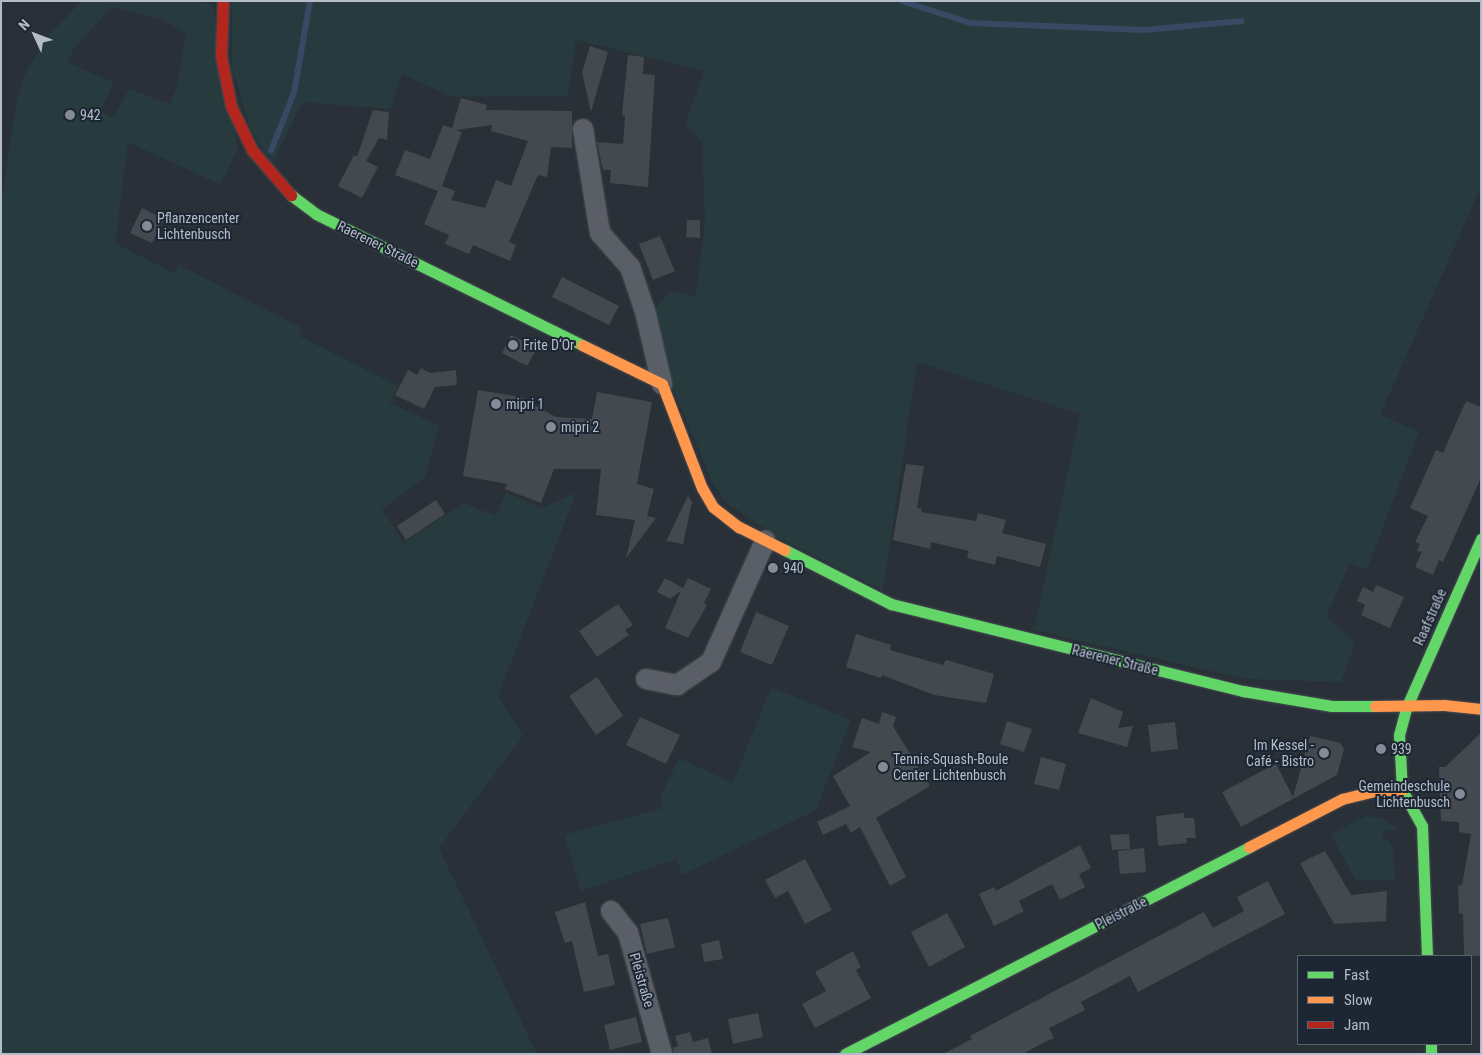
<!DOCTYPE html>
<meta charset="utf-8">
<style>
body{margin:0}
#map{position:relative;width:1482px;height:1055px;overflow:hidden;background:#2a3038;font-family:"Roboto Condensed",sans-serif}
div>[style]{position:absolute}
.green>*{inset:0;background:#273a3e}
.stream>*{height:5.5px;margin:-2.75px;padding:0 2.75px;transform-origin:2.75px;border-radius:2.75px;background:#384963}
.building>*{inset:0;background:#444950}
.roads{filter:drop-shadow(0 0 1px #484c53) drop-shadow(0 0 1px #484c53)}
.street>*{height:20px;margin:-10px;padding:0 10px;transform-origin:10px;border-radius:10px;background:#5a5e66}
.fast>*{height:11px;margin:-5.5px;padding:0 5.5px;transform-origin:5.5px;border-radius:5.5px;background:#63d668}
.slow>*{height:11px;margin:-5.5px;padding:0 5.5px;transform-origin:5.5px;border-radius:5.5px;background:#ff974d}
.jam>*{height:11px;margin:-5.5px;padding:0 5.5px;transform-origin:5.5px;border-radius:5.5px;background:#b3261e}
.dots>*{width:14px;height:14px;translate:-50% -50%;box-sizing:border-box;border:2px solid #1d2633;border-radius:50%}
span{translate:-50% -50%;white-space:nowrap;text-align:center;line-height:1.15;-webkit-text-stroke:4px #1d2633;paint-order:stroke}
.poi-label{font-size:14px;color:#b4bcc9}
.left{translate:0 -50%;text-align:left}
.right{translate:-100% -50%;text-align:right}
.street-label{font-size:14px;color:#b4bcc9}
.frame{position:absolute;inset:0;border:2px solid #b4bcc9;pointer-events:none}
.legend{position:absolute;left:1297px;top:955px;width:175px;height:90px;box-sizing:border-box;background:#1d2633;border:1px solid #59626f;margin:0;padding:6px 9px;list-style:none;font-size:15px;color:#b4bcc9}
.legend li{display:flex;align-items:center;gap:10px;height:25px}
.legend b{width:25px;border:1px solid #59626f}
.north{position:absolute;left:10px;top:10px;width:50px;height:50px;-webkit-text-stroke:4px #1d2633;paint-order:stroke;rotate:313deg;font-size:14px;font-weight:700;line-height:20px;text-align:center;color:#b4bcc9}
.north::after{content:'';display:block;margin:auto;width:18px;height:22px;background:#b4bcc9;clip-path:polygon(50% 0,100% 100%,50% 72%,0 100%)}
</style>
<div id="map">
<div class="green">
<div style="clip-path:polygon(evenodd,82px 1px,197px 1px,213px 5px,238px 147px,221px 185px,128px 142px,115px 243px,174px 273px,179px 265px,302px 328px,299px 336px,398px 386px,390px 403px,439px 426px,425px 477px,382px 509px,404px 543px,464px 503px,496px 516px,506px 492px,542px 508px,576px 493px,498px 696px,523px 736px,439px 848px,537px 1054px,1px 1054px,1px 206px,16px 103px,24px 77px,44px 40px,82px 1px,112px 7px,160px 19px,186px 33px,178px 83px,170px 104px,129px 89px,113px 118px,100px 111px,114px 83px,67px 62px,74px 48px,112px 7px)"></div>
<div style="clip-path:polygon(232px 1px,1481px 1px,1481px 187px,1380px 415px,1419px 432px,1367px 570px,1350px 563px,1326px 616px,1355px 643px,1341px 682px,1245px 679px,1034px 630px,1080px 414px,917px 362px,883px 590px,781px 539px,725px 502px,712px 481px,665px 370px,651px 313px,671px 291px,696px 296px,705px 224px,702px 140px,685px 125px,704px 71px,576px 40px,568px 96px,452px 97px,402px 74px,390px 109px,302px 102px,272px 165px,251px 129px,232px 68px)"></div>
<div style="clip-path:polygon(771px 687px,851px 720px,816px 810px,682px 875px,676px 859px,581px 891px,564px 835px,663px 808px,660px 798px,679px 758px,733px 783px)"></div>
<div style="clip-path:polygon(1366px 816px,1382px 818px,1399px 830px,1383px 831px,1383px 840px,1389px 840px,1390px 846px,1393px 846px,1395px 880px,1356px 881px,1331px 834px)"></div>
</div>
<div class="stream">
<div style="left:902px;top:1px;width:72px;rotate:17.7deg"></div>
<div style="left:971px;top:23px;width:173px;rotate:2.3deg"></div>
<div style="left:1144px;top:30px;width:98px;rotate:-5.2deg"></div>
<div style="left:271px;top:151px;width:62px;rotate:-68.4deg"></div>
<div style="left:294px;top:93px;width:93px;rotate:-80.1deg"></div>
</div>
<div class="building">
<div style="clip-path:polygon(590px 46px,608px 52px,591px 112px,582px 72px)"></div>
<div style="clip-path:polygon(628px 55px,644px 57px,643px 74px,655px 75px,648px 187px,610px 183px,611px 170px,603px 170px,597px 142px,623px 144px,625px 116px,622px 115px)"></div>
<div style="clip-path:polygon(evenodd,461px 98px,487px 105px,486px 110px,572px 111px,572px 148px,551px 147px,547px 177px,538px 175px,509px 242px,516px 245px,510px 261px,473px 245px,469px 254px,445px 244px,449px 235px,424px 224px,438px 191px,395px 175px,405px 150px,430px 159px,443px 125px,452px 128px,461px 98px,492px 125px,491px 131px,528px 141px,511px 186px,496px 180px,485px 208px,451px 200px,455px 191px,442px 186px,462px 132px,456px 130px,492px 125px)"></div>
<div style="clip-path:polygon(373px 110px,389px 112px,387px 140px,379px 138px,366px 161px,378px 167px,362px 198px,338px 186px,354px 155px,357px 157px)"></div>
<div style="clip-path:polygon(142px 208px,164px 219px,152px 243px,130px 233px)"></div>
<div style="clip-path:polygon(687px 220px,700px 220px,700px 238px,686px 237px)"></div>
<div style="clip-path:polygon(660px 236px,675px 271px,653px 280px,639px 244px)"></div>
<div style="clip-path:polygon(562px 277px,619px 306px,609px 325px,552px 297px)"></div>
<div style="clip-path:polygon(511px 335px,537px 348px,527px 366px,502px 353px)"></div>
<div style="clip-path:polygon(421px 368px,430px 373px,456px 370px,457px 385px,435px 387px,424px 409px,395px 395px,408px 370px,417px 375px)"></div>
<div style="clip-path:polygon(478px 390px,520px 397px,556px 417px,592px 419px,597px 392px,652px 402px,637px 484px,654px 489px,647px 516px,656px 518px,626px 558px,635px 520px,596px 515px,601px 469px,554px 469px,541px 503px,505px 489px,507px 484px,463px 476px)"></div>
<div style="clip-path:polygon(1466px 401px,1481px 407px,1481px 478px,1443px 562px,1439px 560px,1433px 575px,1415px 567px,1422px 552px,1417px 551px,1420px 544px,1415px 542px,1428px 516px,1410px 508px,1436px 450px,1443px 453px)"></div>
<div style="clip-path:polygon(906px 464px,924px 466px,917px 508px,922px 509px,921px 512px,976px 521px,978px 513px,1006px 520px,1002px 533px,1046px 544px,1040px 567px,997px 556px,995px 565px,967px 558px,969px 551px,931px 542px,930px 549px,893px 540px)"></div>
<div style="clip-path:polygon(688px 496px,692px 502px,683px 544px,666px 541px)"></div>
<div style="clip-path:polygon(436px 500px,445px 514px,406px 540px,397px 526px)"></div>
<div style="clip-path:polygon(665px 578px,683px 588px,688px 578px,711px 589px,704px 603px,707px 605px,688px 638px,665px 628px,681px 591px,670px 599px,657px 592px)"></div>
<div style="clip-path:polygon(1376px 585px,1404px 597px,1390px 628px,1361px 615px,1365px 605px,1357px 601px,1363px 587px,1373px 592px)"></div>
<div style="clip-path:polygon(618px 604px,633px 625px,625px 630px,629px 635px,597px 657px,579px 631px)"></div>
<div style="clip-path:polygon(756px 612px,789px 626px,772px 665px,740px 652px)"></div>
<div style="clip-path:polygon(856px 634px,891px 645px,890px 650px,943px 665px,946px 660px,994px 674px,986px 703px,934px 695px,882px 675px,881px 678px,846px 667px)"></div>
<div style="clip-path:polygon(597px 677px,623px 716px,596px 735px,569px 696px)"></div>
<div style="clip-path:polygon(1091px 698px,1123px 712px,1118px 728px,1133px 726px,1127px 747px,1078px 733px)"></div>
<div style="clip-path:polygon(882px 712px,896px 717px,893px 726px,930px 786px,876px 818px,906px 877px,890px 886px,860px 827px,851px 833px,846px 824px,823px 835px,817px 822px,850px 806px,833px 776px,871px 752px,852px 747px,862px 718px,879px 724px)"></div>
<div style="clip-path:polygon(640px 717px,680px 735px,666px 764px,626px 745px)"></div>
<div style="clip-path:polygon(1007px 721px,1032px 729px,1024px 752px,1000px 744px)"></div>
<div style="clip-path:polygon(1175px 722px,1178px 749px,1151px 752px,1148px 725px)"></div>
<div style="clip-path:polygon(1481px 733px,1481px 956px,1464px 956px,1463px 913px,1459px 914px,1458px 886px,1462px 885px,1471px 834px,1459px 832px,1459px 822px,1441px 821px,1439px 767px,1445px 767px)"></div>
<div style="clip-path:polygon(1310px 736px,1340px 743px,1344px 749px,1337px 775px,1241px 827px,1222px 792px,1276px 764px,1293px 797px)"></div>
<div style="clip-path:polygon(1041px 757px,1066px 764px,1059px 790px,1034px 784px)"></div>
<div style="clip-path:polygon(1184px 813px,1184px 818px,1194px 818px,1196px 838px,1186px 838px,1187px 843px,1158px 846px,1156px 816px)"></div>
<div style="clip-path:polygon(1129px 834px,1130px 849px,1112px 850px,1110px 835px)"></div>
<div style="clip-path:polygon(1080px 845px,1091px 868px,1079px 874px,1085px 887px,1060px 900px,1052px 884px,1019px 901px,1024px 911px,994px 926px,979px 894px,994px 887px,996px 891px)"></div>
<div style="clip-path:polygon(1144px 848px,1146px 872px,1120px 874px,1118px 851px)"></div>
<div style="clip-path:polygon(1325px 851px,1351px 895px,1387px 891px,1386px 921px,1334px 924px,1300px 863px)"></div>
<div style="clip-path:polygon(805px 859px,832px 910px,805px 924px,788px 891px,775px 898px,765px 880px)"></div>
<div style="clip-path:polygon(1268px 881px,1285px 914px,1138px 992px,1130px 976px,1081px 1002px,1085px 1010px,1049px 1028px,1054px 1038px,1043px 1043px,1023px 1054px,943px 1054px,972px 1039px,970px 1036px,1204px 912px,1213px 928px,1244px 911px,1237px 897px)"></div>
<div style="clip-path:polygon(585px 902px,598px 956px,608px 954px,615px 985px,584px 992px,572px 941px,565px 943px,555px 912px)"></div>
<div style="clip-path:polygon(947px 913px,965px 947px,929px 967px,911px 932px)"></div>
<div style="clip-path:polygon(668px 918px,675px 947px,647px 954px,640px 924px)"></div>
<div style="clip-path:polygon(719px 940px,723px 959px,704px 962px,701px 944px)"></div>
<div style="clip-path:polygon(853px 951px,861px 967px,856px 970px,871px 998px,815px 1028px,802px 1004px,826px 991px,815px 972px)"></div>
<div style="clip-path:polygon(758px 1013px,763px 1037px,733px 1044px,728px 1019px)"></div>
<div style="clip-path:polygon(636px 1017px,642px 1042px,610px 1050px,604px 1025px)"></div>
<div style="clip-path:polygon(690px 1032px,693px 1042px,708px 1038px,712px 1054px,674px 1054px,673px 1048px,678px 1046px,675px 1036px)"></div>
</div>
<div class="roads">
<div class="street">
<div style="left:583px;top:129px;width:105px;rotate:80.7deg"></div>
<div style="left:600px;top:233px;width:45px;rotate:48.6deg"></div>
<div style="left:630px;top:267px;width:46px;rotate:71.2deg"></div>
<div style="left:645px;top:311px;width:75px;rotate:76.9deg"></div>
<div style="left:646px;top:679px;width:32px;rotate:11deg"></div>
<div style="left:677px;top:685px;width:41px;rotate:-34.1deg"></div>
<div style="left:711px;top:662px;width:133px;rotate:-65.9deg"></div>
<div style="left:611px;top:911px;width:28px;rotate:52deg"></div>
<div style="left:628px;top:933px;width:126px;rotate:74.3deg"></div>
</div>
<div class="fast">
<div style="left:291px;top:195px;width:31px;rotate:37deg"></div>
<div style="left:316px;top:214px;width:297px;rotate:26.2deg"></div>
<div style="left:785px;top:550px;width:119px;rotate:27deg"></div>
<div style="left:891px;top:604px;width:363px;rotate:13.9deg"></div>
<div style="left:1243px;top:691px;width:90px;rotate:9.6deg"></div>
<div style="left:1332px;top:706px;width:43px"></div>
<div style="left:1427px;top:956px;width:130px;rotate:-92.2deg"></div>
<div style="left:1422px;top:826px;width:41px;rotate:-119.1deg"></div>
<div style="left:1402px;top:790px;width:55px;rotate:-93.1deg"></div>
<div style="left:1399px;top:735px;width:30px;rotate:-75deg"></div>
<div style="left:1407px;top:706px;width:183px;rotate:-66.1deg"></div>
<div style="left:1431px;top:1044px;width:10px;rotate:90deg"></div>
<div style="left:845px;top:1054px;width:454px;rotate:-27.1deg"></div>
</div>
<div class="slow">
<div style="left:582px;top:345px;width:89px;rotate:26deg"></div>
<div style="left:662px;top:384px;width:111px;rotate:69deg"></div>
<div style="left:702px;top:488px;width:22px;rotate:60deg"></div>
<div style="left:713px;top:507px;width:33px;rotate:38deg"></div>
<div style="left:739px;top:527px;width:51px;rotate:26.6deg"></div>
<div style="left:1375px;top:706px;width:69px;rotate:-0.8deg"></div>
<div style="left:1444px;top:705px;width:37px;rotate:6deg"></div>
<div style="left:1249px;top:847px;width:105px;rotate:-27.3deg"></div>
<div style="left:1342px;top:799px;width:36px;rotate:-14deg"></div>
<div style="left:1377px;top:790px;width:25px"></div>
</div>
<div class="jam">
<div style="left:223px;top:1px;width:55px;rotate:92.1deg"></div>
<div style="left:221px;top:56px;width:51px;rotate:78.7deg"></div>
<div style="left:231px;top:106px;width:49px;rotate:64.5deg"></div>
<div style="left:252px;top:150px;width:60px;rotate:49.1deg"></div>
</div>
</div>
<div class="dots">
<div style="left:70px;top:115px;background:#848b96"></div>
<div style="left:147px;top:226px;background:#848b96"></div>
<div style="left:513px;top:345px;background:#848b96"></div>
<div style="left:496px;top:404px;background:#848b96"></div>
<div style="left:551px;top:427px;background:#848b96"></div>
<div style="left:773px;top:568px;background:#848b96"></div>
<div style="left:1381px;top:749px;background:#848b96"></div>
<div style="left:1324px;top:753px;background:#848b96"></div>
<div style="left:883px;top:767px;background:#848b96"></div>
<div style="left:1460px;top:794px;background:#848b96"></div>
</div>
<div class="poi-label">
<span class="left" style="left:80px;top:115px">942</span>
<span class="left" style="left:157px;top:226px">Pflanzencenter<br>Lichtenbusch</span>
<span class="left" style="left:523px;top:345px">Frite D‘Or</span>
<span class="left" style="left:506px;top:404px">mipri 1</span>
<span class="left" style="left:561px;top:427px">mipri 2</span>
<span class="left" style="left:783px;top:568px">940</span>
<span class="right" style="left:1314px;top:753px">Im Kessel -<br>Café - Bistro</span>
<span class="left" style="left:1391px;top:749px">939</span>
<span class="left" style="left:893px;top:767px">Tennis-Squash-Boule<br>Center Lichtenbusch</span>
<span class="right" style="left:1450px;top:794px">Gemeindeschule<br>Lichtenbusch</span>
</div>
<div class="street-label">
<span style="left:378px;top:244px;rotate:26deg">Raerener Straße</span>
<span style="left:1430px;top:617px;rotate:-66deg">Raafstraße</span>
<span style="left:1115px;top:660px;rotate:14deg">Raerener Straße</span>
<span style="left:1121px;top:913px;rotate:-27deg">Pleistraße</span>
<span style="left:642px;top:980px;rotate:74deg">Pleistraße</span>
</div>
<div class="frame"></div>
<ul class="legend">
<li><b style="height:6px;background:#63d668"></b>Fast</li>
<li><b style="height:6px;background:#ff974d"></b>Slow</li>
<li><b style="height:6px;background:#b3261e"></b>Jam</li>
</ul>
<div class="north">N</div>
</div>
